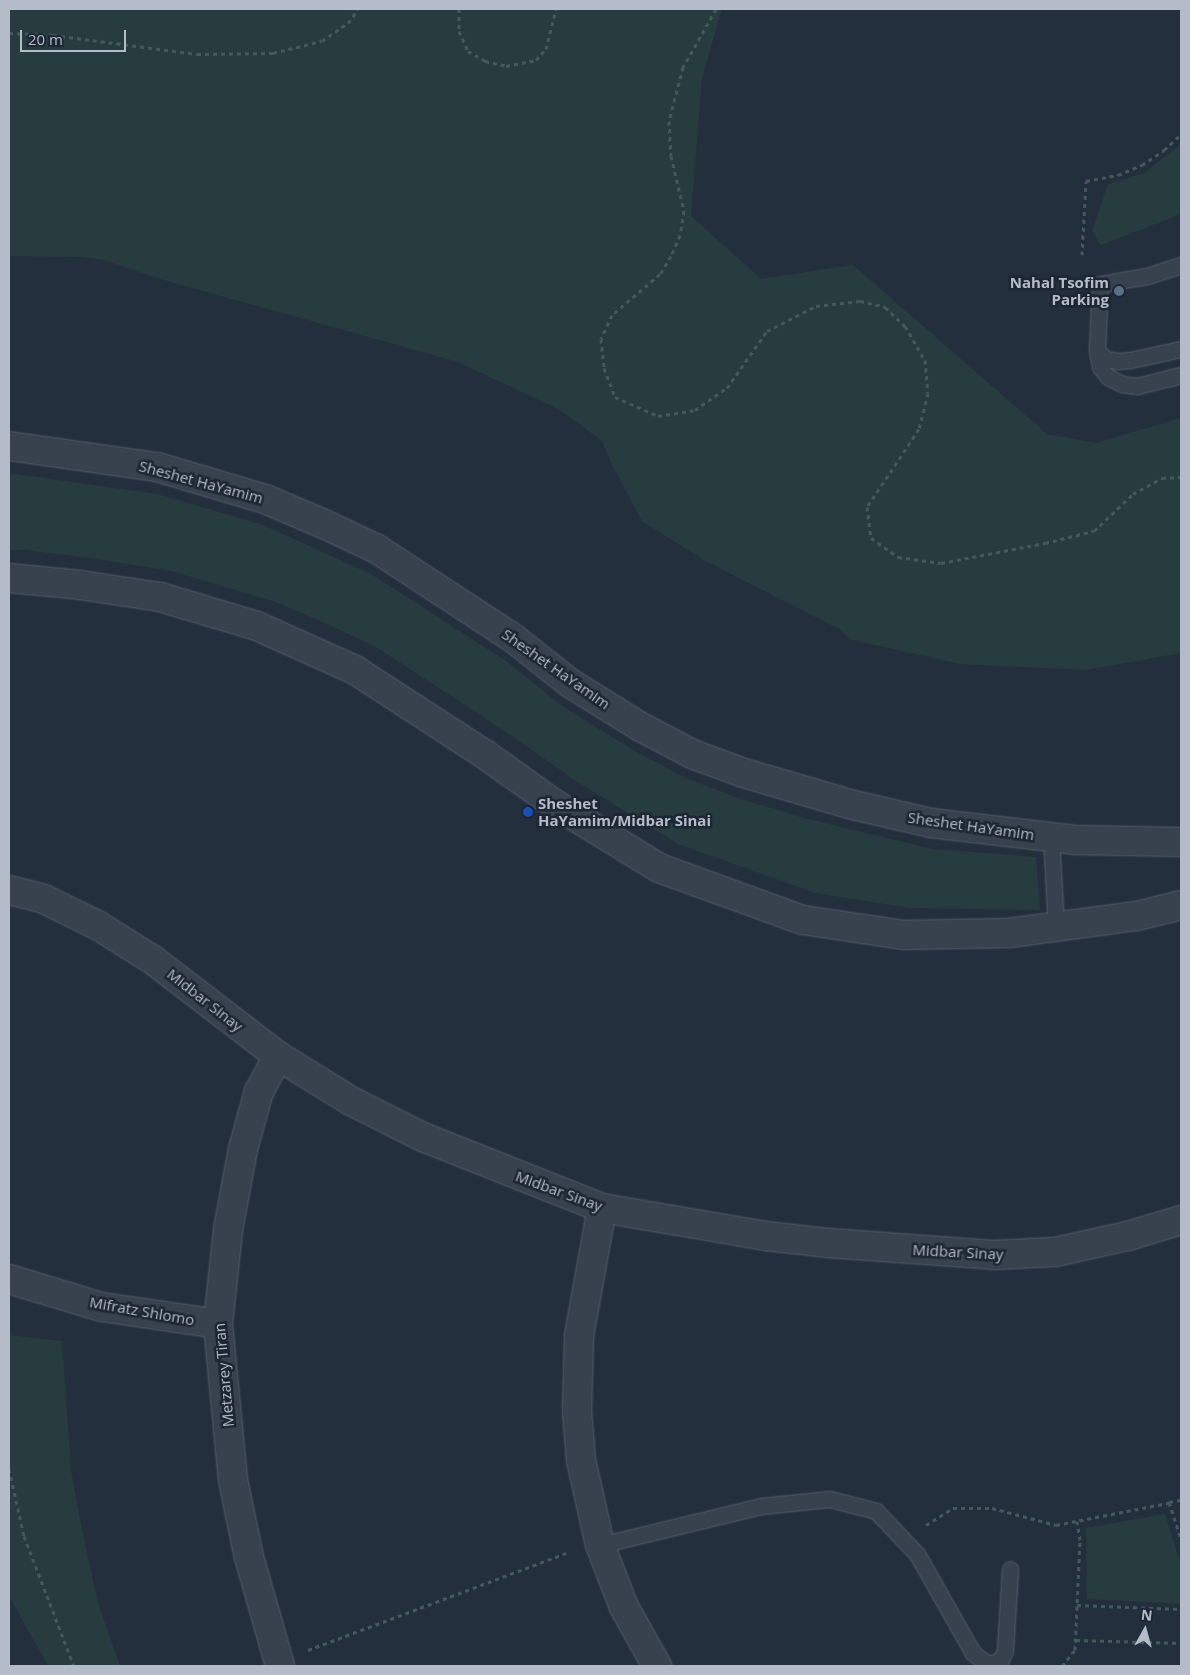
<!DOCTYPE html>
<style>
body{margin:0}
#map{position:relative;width:1190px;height:1675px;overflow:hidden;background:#242f3e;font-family:"Open Sans",sans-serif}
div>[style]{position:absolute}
.green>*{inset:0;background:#263c3f}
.path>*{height:3px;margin-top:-1.5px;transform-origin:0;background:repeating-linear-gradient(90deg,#44595c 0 4px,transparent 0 8px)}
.roads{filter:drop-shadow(0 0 1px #565f6c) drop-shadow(0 0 1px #565f6c)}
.service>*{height:15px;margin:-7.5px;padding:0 7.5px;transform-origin:7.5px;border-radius:7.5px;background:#38414e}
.minor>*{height:28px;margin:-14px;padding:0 14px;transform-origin:14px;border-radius:14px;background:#38414e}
.tertiary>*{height:28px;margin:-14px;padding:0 14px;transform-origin:14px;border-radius:14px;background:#38414e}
.dots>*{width:14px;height:14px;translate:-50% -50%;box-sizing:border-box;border:2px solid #1d2633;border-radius:50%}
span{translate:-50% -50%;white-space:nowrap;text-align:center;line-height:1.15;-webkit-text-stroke:5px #1d2633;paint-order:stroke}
.poi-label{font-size:15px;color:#b4bcc9;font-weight:700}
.right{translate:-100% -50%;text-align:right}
.left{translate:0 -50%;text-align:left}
.street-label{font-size:15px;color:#b4bcc9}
.frame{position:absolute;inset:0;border:10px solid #b4bcc9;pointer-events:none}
.north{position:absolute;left:1120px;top:1605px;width:50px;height:50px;-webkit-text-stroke:4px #1d2633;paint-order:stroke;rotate:7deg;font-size:14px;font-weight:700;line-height:20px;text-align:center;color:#b4bcc9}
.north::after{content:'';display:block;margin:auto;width:18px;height:22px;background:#b4bcc9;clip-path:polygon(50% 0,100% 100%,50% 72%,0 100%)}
.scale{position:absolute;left:20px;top:30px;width:106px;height:22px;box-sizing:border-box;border:2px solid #b4bcc9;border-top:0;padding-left:6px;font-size:15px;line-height:18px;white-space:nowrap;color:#b4bcc9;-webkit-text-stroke:4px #1d2633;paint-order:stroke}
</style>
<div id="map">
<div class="green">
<div style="clip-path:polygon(9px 9px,722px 9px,702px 78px,691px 216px,761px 279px,853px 265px,1047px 434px,1096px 443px,1181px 418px,1181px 653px,1086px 670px,960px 664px,853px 640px,844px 634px,843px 631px,702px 559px,642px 521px,610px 461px,602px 441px,560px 410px,458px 362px,157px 278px,104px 260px,82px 257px,9px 256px)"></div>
<div style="clip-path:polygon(1181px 144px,1181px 214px,1101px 245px,1092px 231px,1108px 184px,1144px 173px)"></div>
<div style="clip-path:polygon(9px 473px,157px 494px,263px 525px,371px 574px,506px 661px,562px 706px,633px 750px,688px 779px,741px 799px,804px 818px,932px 849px,1036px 857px,1040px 910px,910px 908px,815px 893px,678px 844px,576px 781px,506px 732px,376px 647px,327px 624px,273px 601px,172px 571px,89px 558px,25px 550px,9px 550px)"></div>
<div style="clip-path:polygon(9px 1335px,62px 1341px,71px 1470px,81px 1525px,98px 1603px,120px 1666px,48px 1666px,9px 1596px)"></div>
<div style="clip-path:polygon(1165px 1514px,1181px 1565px,1181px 1604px,1087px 1599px,1086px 1528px)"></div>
</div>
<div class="path">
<div style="left:459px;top:9px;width:22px;rotate:90deg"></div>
<div style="left:459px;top:31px;width:22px;rotate:66deg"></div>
<div style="left:468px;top:51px;width:20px;rotate:30deg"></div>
<div style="left:485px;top:61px;width:22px;rotate:13deg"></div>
<div style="left:506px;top:66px;width:31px;rotate:-11deg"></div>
<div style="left:536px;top:60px;width:15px;rotate:-48deg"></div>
<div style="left:546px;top:49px;width:41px;rotate:-76deg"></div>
<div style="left:716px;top:9px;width:67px;rotate:119.6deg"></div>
<div style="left:683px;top:67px;width:56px;rotate:104.5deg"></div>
<div style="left:669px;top:121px;width:35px;rotate:87deg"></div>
<div style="left:671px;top:156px;width:57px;rotate:76.7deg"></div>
<div style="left:684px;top:211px;width:24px;rotate:99deg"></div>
<div style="left:680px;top:235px;width:23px;rotate:113deg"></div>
<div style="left:671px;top:256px;width:21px;rotate:121deg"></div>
<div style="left:660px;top:274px;width:63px;rotate:139.5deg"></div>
<div style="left:612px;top:315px;width:26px;rotate:115deg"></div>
<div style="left:601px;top:339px;width:29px;rotate:84deg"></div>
<div style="left:604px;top:368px;width:31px;rotate:69deg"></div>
<div style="left:615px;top:397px;width:47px;rotate:23.8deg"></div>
<div style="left:658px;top:416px;width:37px;rotate:-9deg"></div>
<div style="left:695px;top:410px;width:39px;rotate:-35deg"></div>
<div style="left:727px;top:388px;width:70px;rotate:-54.9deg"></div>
<div style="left:767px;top:331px;width:55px;rotate:-27deg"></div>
<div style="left:816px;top:306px;width:44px;rotate:-6.5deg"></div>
<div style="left:860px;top:301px;width:26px;rotate:13deg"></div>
<div style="left:885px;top:307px;width:28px;rotate:44deg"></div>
<div style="left:905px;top:326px;width:39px;rotate:60deg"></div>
<div style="left:925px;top:360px;width:33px;rotate:85deg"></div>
<div style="left:928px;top:393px;width:37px;rotate:104deg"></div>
<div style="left:919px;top:429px;width:94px;rotate:123.7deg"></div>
<div style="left:867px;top:507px;width:31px;rotate:83deg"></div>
<div style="left:871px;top:538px;width:33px;rotate:35deg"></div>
<div style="left:898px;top:557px;width:43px;rotate:7.9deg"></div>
<div style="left:941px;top:563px;width:106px;rotate:-10.9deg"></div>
<div style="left:1045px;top:543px;width:50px;rotate:-13.8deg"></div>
<div style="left:1094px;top:531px;width:54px;rotate:-43.5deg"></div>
<div style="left:1133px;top:494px;width:33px;rotate:-29deg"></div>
<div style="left:1162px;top:478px;width:19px;rotate:-3deg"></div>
<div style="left:9px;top:33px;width:44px;rotate:2.6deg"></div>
<div style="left:53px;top:35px;width:145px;rotate:7.5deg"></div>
<div style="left:197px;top:54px;width:76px;rotate:-0.8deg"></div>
<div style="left:273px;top:53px;width:50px;rotate:-13.8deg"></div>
<div style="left:322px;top:41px;width:32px;rotate:-35deg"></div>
<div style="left:348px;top:23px;width:17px;rotate:-54deg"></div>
<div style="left:1082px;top:255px;width:74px;rotate:-86.9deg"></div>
<div style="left:1086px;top:181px;width:33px;rotate:-11deg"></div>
<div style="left:1118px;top:175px;width:26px;rotate:-23deg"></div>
<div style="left:1142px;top:165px;width:27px;rotate:-34deg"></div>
<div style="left:1164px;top:150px;width:23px;rotate:-43deg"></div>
<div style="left:9px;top:1469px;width:69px;rotate:77.4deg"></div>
<div style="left:24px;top:1536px;width:139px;rotate:69deg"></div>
<div style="left:1181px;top:1500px;width:12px;rotate:171deg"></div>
<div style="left:1169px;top:1502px;width:39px;rotate:72deg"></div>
<div style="left:926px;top:1525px;width:32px;rotate:-32deg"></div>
<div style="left:953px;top:1508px;width:39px"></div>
<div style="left:992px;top:1508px;width:66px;rotate:14.9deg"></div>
<div style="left:1056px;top:1525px;width:119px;rotate:-11.1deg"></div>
<div style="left:1077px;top:1605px;width:104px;rotate:2.2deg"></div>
<div style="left:1076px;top:1640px;width:105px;rotate:1.6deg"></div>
<div style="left:308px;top:1650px;width:279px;rotate:-20.6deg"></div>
<div style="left:1062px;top:1666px;width:21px;rotate:-51deg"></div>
<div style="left:1075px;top:1650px;width:110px;rotate:-87.4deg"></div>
<div style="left:1080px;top:1540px;width:19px;rotate:-99deg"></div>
</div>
<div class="roads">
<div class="service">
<div style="left:1181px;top:265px;width:36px;rotate:162deg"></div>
<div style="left:1147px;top:276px;width:48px;rotate:170.3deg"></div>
<div style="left:1100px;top:284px;width:67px;rotate:92.6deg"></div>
<div style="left:1097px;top:351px;width:16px;rotate:79deg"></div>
<div style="left:1100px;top:367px;width:13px;rotate:51deg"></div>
<div style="left:1108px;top:377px;width:16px;rotate:27deg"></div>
<div style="left:1122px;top:384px;width:15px;rotate:8deg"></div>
<div style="left:1137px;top:386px;width:45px;rotate:-14deg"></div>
<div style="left:1097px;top:351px;width:12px;rotate:42deg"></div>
<div style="left:1106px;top:359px;width:11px;rotate:10deg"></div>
<div style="left:1117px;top:361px;width:13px;rotate:-4deg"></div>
<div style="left:1130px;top:360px;width:52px;rotate:-12.2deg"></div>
<div style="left:1051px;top:837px;width:89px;rotate:86.8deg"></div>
<div style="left:600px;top:1545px;width:166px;rotate:-13.6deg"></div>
<div style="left:761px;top:1506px;width:69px;rotate:-5.8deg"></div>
<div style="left:830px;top:1499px;width:48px;rotate:14.6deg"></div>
<div style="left:876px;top:1511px;width:59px;rotate:46.4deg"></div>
<div style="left:917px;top:1554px;width:114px;rotate:60.5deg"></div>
<div style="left:973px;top:1653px;width:18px;rotate:38deg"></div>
<div style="left:987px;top:1664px;width:13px;rotate:-13deg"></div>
<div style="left:1000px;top:1661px;width:11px;rotate:-63deg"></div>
<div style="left:1005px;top:1651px;width:82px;rotate:-86.5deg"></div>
</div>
<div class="minor">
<div style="left:9px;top:890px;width:36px;rotate:14deg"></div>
<div style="left:44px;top:899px;width:61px;rotate:26.1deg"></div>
<div style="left:99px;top:926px;width:64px;rotate:32.2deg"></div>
<div style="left:153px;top:960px;width:158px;rotate:37.5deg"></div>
<div style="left:278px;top:1056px;width:86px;rotate:31.7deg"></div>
<div style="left:351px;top:1101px;width:83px;rotate:26.6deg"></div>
<div style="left:425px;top:1138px;width:190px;rotate:21.6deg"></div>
<div style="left:602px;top:1208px;width:165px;rotate:9.7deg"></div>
<div style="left:765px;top:1236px;width:63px;rotate:6.3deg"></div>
<div style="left:828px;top:1243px;width:166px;rotate:4.1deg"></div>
<div style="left:994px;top:1255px;width:61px;rotate:-2.8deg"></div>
<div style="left:1055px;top:1252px;width:75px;rotate:-12.4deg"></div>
<div style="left:1128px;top:1236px;width:55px;rotate:-16.8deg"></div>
<div style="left:278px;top:1056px;width:40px;rotate:118deg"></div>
<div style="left:259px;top:1091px;width:60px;rotate:105.4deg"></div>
<div style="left:243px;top:1149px;width:82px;rotate:100.5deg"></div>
<div style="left:228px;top:1230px;width:95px;rotate:96.1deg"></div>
<div style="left:218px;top:1324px;width:157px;rotate:84.5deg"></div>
<div style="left:233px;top:1480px;width:79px;rotate:78.3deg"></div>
<div style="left:249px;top:1557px;width:113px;rotate:74.1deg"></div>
<div style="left:602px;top:1208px;width:130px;rotate:100.2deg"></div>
<div style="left:579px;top:1336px;width:75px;rotate:91.5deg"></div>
<div style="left:577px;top:1411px;width:49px;rotate:85.3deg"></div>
<div style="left:581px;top:1460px;width:87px;rotate:77.4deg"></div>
<div style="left:600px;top:1545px;width:66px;rotate:68.8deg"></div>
<div style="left:624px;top:1607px;width:68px;rotate:60.8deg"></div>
<div style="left:9px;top:1279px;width:97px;rotate:16.8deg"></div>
<div style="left:102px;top:1307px;width:117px;rotate:8.3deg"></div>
</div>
<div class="tertiary">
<div style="left:9px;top:446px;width:149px;rotate:8.1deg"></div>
<div style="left:157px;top:467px;width:113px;rotate:16.5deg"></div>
<div style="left:265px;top:499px;width:64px;rotate:23deg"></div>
<div style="left:324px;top:524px;width:59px;rotate:25.3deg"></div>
<div style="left:377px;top:549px;width:163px;rotate:33.2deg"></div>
<div style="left:513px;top:638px;width:73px;rotate:38.3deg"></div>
<div style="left:570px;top:683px;width:81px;rotate:31.9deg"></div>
<div style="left:639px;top:726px;width:60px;rotate:27.8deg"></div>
<div style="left:692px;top:754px;width:55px;rotate:20.1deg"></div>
<div style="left:744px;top:773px;width:109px;rotate:16.4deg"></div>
<div style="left:849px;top:804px;width:84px;rotate:13deg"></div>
<div style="left:931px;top:823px;width:145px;rotate:6.7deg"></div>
<div style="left:1075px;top:840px;width:106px;rotate:1.1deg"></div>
<div style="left:9px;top:578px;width:71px;rotate:5.6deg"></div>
<div style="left:80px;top:585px;width:81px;rotate:8.5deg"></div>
<div style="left:160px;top:597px;width:101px;rotate:16.6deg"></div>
<div style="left:257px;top:626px;width:107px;rotate:24.2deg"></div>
<div style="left:355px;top:670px;width:153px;rotate:33deg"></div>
<div style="left:483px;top:753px;width:86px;rotate:35.5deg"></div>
<div style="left:553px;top:803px;width:124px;rotate:31.5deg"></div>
<div style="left:659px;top:868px;width:153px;rotate:19.9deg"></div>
<div style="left:803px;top:920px;width:101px;rotate:8.5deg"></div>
<div style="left:903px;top:935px;width:106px;rotate:-1.1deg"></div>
<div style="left:1009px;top:933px;width:129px;rotate:-7.6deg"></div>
<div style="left:1137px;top:916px;width:45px;rotate:-14deg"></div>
</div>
</div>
<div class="dots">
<div style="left:1119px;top:291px;background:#5c6f8a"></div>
<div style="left:528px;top:812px;background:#1a4fb4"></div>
</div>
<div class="poi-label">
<span class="right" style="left:1109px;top:291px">Nahal Tsofim<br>Parking</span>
<span class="left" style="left:538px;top:812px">Sheshet<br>HaYamim/Midbar Sinai</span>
</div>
<div class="street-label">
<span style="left:201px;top:482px;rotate:15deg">Sheshet HaYamim</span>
<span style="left:556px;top:669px;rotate:35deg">Sheshet HaYamim</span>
<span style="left:971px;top:826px;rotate:8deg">Sheshet HaYamim</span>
<span style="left:205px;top:1000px;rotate:38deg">Midbar Sinay</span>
<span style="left:559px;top:1191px;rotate:20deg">Midbar Sinay</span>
<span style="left:958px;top:1252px;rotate:3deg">Midbar Sinay</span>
<span style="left:142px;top:1311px;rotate:10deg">Mifratz Shlomo</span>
<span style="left:224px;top:1375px;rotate:-95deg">Metzarey Tiran</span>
</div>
<div class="frame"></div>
<div class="north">N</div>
<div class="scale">20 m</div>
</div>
